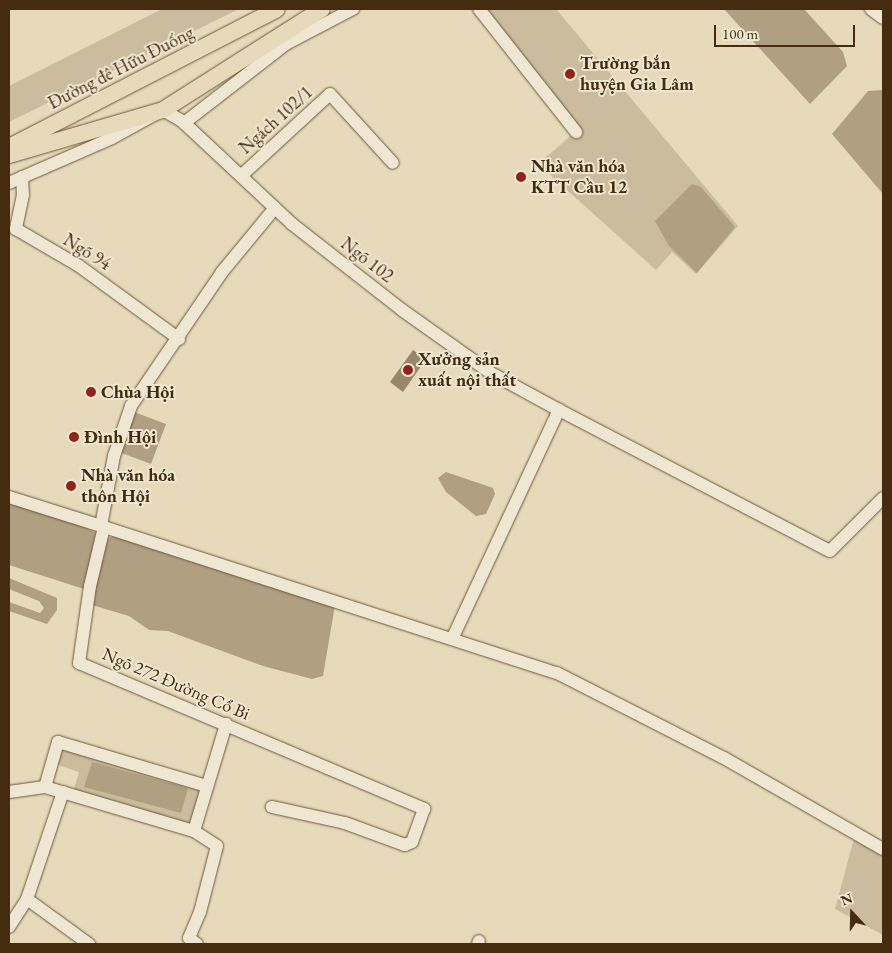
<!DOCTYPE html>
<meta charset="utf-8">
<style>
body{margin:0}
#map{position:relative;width:892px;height:953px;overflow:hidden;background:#e7dabb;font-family:"EB Garamond",serif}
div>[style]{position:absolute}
.green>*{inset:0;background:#ccbc9e}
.water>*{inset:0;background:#b09f80}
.building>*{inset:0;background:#9a8668}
.roads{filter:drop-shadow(0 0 1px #6e5839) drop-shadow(0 0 1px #6e5839)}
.minor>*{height:12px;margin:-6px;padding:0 6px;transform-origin:6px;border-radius:6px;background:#efe7d3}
.major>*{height:16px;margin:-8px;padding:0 8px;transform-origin:8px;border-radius:8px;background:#e7dabb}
.dots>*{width:14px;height:14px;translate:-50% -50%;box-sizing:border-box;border:2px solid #efe7d3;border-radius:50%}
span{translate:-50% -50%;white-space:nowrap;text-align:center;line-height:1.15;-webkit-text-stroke:4px #efe7d3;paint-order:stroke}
.poi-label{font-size:18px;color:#462c0e;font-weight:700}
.left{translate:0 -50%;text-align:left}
.street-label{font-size:18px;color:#462c0e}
.frame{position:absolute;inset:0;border:10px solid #462c0e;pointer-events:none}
.north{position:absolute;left:827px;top:888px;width:50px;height:50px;-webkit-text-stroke:4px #efe7d3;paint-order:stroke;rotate:339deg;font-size:14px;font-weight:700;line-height:20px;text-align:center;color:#462c0e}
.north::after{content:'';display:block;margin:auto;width:18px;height:22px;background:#462c0e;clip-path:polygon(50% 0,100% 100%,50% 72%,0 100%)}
.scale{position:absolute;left:714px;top:25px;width:141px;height:22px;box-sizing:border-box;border:2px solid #462c0e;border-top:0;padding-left:6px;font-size:15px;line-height:18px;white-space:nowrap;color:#462c0e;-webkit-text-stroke:4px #efe7d3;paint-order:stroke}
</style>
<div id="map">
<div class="green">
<div style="clip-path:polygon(162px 9px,239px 9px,9px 122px,9px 86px)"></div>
<div style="clip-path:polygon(480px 9px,556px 9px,738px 226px,696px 274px,672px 252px,656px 270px,538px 164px,574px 133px)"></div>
<div style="clip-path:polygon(58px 742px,207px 786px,194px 831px,72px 795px,79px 772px,52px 763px)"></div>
<div style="clip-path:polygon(854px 838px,883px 853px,883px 935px,835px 909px)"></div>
</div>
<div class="water">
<div style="clip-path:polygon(724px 9px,804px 9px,843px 52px,847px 66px,810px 104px)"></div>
<div style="clip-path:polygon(883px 90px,883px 194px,832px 134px,868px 91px)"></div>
<div style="clip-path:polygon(692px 184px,701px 187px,735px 227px,697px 273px,669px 246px,655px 221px)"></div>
<div style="clip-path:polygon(134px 412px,166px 424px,151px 464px,119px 452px)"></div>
<div style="clip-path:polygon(446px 472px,493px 488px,495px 494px,486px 514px,476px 516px,446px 492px,438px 478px)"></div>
<div style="clip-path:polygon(9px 502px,72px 520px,96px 533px,84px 589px,9px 565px)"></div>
<div style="clip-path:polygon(113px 536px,335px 605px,323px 676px,312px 679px,263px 666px,168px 631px,149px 630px,129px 616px,92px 605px,107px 539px)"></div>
<div style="clip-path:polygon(9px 578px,57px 598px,57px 610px,47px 624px,9px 611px,9px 602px,40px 613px,44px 608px,39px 601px,9px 589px)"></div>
<div style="clip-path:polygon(92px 762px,188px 788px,181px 813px,84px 787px)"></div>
</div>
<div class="building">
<div style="clip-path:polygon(413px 350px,426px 359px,403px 392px,390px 382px)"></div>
</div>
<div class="roads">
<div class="minor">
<div style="left:479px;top:9px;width:157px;rotate:51.7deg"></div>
<div style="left:871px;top:9px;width:15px;rotate:37deg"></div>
<div style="left:184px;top:123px;width:129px;rotate:-37.8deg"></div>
<div style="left:286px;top:44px;width:76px;rotate:-27.6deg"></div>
<div style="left:243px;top:174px;width:118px;rotate:-42.6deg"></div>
<div style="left:330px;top:94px;width:93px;rotate:47.6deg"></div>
<div style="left:22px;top:177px;width:18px;rotate:87deg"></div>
<div style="left:23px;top:195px;width:35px;rotate:102deg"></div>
<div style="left:16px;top:229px;width:73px;rotate:30.4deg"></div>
<div style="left:79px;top:266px;width:124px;rotate:36.1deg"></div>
<div style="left:9px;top:183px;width:112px;rotate:-23.6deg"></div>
<div style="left:112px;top:138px;width:58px;rotate:-28.8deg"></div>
<div style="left:163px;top:110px;width:22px;rotate:30deg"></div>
<div style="left:182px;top:121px;width:151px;rotate:43.1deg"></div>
<div style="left:292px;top:224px;width:140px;rotate:38deg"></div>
<div style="left:402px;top:310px;width:109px;rotate:35.3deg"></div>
<div style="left:491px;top:373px;width:77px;rotate:28.6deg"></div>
<div style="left:559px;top:410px;width:305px;rotate:27.5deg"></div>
<div style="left:830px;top:551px;width:75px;rotate:-45deg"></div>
<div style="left:9px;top:497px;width:100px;rotate:17.5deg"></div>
<div style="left:104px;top:527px;width:61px;rotate:103.3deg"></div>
<div style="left:90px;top:586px;width:78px;rotate:98.1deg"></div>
<div style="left:79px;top:663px;width:375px;rotate:22.9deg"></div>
<div style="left:424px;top:809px;width:35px;rotate:110deg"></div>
<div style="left:412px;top:842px;width:8px;rotate:157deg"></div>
<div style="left:405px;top:845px;width:64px;rotate:-159.9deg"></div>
<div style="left:345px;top:823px;width:75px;rotate:-167.6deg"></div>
<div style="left:101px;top:526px;width:71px;rotate:-79.5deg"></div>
<div style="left:114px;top:456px;width:53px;rotate:-71.2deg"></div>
<div style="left:131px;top:406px;width:162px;rotate:-55.8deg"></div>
<div style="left:222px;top:272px;width:83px;rotate:-50.4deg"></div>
<div style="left:104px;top:527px;width:476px;rotate:17.9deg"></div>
<div style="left:557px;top:673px;width:187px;rotate:27deg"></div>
<div style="left:724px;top:758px;width:183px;rotate:29.8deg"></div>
<div style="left:453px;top:637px;width:251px;rotate:-65deg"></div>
<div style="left:45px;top:787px;width:47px;rotate:-73.9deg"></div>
<div style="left:58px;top:742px;width:155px;rotate:16.5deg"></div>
<div style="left:9px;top:792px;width:36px;rotate:-8deg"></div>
<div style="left:45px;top:787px;width:155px;rotate:16.5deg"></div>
<div style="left:194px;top:831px;width:112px;rotate:-73.3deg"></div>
<div style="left:194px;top:831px;width:27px;rotate:33deg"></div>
<div style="left:217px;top:846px;width:68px;rotate:104.4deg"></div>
<div style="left:200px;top:912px;width:28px;rotate:113deg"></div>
<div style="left:189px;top:938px;width:10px;rotate:37deg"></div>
<div style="left:27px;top:899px;width:113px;rotate:-71.4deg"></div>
<div style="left:9px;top:927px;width:33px;rotate:-57deg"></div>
<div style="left:27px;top:899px;width:77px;rotate:36deg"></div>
<div style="left:478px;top:944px;width:3px;rotate:-72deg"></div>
</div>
<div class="major">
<div style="left:9px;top:147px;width:301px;rotate:-27.2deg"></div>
<div style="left:9px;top:155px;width:160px;rotate:-16.3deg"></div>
<div style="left:163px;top:110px;width:188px;rotate:-32.4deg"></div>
</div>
</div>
<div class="dots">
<div style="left:570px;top:74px;background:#8f2418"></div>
<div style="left:521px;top:177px;background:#8f2418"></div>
<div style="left:408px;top:370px;background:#8f2418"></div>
<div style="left:91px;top:392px;background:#8f2418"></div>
<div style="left:74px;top:437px;background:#8f2418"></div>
<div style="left:71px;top:486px;background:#8f2418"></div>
</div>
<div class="poi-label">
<span class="left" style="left:580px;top:74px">Trường bắn<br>huyện Gia Lâm</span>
<span class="left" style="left:531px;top:177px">Nhà văn hóa<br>KTT Cầu 12</span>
<span class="left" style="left:418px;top:370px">Xưởng sản<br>xuất nội thất</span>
<span class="left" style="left:101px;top:392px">Chùa Hội</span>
<span class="left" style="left:84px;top:437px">Đình Hội</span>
<span class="left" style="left:81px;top:486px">Nhà văn hóa<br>thôn Hội</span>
</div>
<div class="street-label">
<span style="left:121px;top:68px;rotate:-27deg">Đường đê Hữu Đuống</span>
<span style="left:276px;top:120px;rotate:-42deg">Ngách 102/1</span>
<span style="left:87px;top:252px;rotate:32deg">Ngõ 94</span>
<span style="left:367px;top:260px;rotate:38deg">Ngõ 102</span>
<span style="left:176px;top:684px;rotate:23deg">Ngõ 272 Đường Cổ Bi</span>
</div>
<div class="frame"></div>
<div class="north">N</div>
<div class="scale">100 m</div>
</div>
